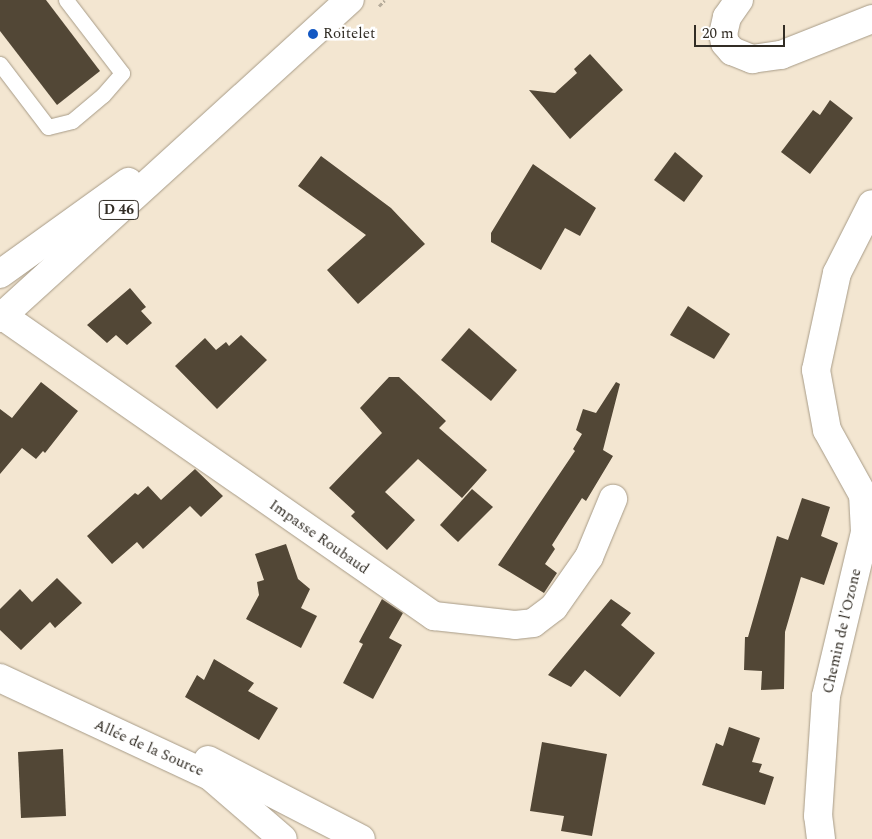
<!DOCTYPE html>
<meta charset="utf-8">
<style>
body{margin:0}
#map{position:relative;width:872px;height:839px;overflow:hidden;background:#f3e6d1;font-family:Spectral,serif}
div>[style]{position:absolute}
.building>*{inset:0;background:#524736}
.path>*{height:3px;margin-top:-1.5px;transform-origin:0;background:repeating-linear-gradient(90deg,#b6ac9b 0 4px,transparent 0 6.5px)}
.roads{filter:drop-shadow(0 0 1px #a79b87) drop-shadow(0 0 1px #a79b87)}
.service>*{height:15px;margin:-7.5px;padding:0 7.5px;transform-origin:7.5px;border-radius:7.5px;background:#fff}
.minor>*{height:28px;margin:-14px;padding:0 14px;transform-origin:14px;border-radius:14px;background:#fff}
.primary>*{height:28px;margin:-14px;padding:0 14px;transform-origin:14px;border-radius:14px;background:#fff}
.dots>*{width:14px;height:14px;translate:-50% -50%;box-sizing:border-box;border:2px solid #fff;border-radius:50%}
span{translate:-50% -50%;white-space:nowrap;text-align:center;line-height:1.15;-webkit-text-stroke:5px #fff;paint-order:stroke}
.shield-label span{padding:1px 4px;background:#fff;border:1px solid;border-radius:4px;-webkit-text-stroke-width:0}
.shield-label{font-size:14px;color:#322d25;font-weight:700}
.poi-label{font-size:15px;color:#322d25}
.left{translate:0 -50%;text-align:left}
.street-label{font-size:15px;color:#322d25}
.scale{position:absolute;left:694px;top:25px;width:91px;height:22px;box-sizing:border-box;border:2px solid #322d25;border-top:0;padding-left:6px;font-size:15px;line-height:18px;white-space:nowrap;color:#322d25;-webkit-text-stroke:4px #fff;paint-order:stroke}
</style>
<div id="map">
<div class="building">
<div style="clip-path:polygon(0 0,46px 0,100px 71px,57px 105px,0 31px)"></div>
<div style="clip-path:polygon(590px 54px,623px 90px,570px 139px,529px 90px,555px 93px,577px 73px,574px 69px)"></div>
<div style="clip-path:polygon(830px 100px,853px 118px,810px 174px,781px 152px,813px 110px,820px 115px)"></div>
<div style="clip-path:polygon(675px 152px,703px 176px,684px 202px,654px 180px)"></div>
<div style="clip-path:polygon(321px 156px,391px 208px,425px 244px,358px 304px,327px 270px,366px 235px,298px 186px)"></div>
<div style="clip-path:polygon(533px 164px,596px 208px,580px 236px,565px 228px,541px 270px,491px 242px,491px 233px)"></div>
<div style="clip-path:polygon(130px 288px,146px 307px,141px 311px,152px 323px,127px 345px,116px 335px,107px 343px,87px 325px)"></div>
<div style="clip-path:polygon(688px 306px,730px 334px,714px 359px,670px 335px)"></div>
<div style="clip-path:polygon(469px 328px,517px 370px,491px 401px,441px 360px)"></div>
<div style="clip-path:polygon(241px 335px,267px 360px,217px 409px,175px 366px,205px 338px,216px 350px,226px 342px,229px 346px)"></div>
<div style="clip-path:polygon(389px 377px,399px 377px,446px 421px,439px 428px,487px 470px,462px 498px,418px 459px,385px 492px,415px 520px,387px 550px,351px 516px,355px 512px,329px 488px,382px 433px,360px 408px)"></div>
<div style="clip-path:polygon(41px 382px,78px 411px,45px 453px,43px 451px,36px 459px,22px 448px,0 474px,0 409px,12px 418px)"></div>
<div style="clip-path:polygon(616px 382px,620px 384px,603px 450px,613px 456px,586px 501px,582px 498px,552px 545px,555px 549px,545px 564px,557px 573px,544px 593px,498px 565px,575px 451px,573px 449px,582px 434px,576px 430px,583px 409px,596px 413px)"></div>
<div style="clip-path:polygon(195px 469px,223px 496px,201px 517px,190px 506px,143px 549px,137px 542px,112px 564px,87px 536px,135px 493px,138px 495px,148px 486px,161px 500px)"></div>
<div style="clip-path:polygon(472px 489px,493px 507px,458px 542px,440px 525px)"></div>
<div style="clip-path:polygon(802px 498px,830px 507px,821px 536px,838px 543px,824px 585px,801px 577px,785px 632px,784px 689px,761px 690px,762px 671px,744px 670px,745px 637px,748px 637px,777px 536px,788px 540px)"></div>
<div style="clip-path:polygon(286px 544px,298px 579px,310px 589px,301px 608px,317px 616px,301px 648px,246px 619px,259px 595px,257px 582px,264px 580px,255px 554px)"></div>
<div style="clip-path:polygon(57px 578px,82px 603px,55px 628px,50px 622px,21px 650px,0 630px,0 609px,20px 589px,32px 602px)"></div>
<div style="clip-path:polygon(382px 599px,403px 613px,389px 638px,402px 645px,373px 699px,343px 683px,363px 644px,359px 642px)"></div>
<div style="clip-path:polygon(611px 599px,631px 613px,621px 625px,655px 653px,620px 697px,585px 670px,571px 687px,548px 675px)"></div>
<div style="clip-path:polygon(214px 659px,254px 683px,248px 691px,278px 708px,259px 740px,185px 697px,197px 675px,204px 680px)"></div>
<div style="clip-path:polygon(729px 727px,760px 738px,752px 762px,762px 764px,759px 772px,774px 777px,765px 805px,702px 785px,716px 743px,723px 746px)"></div>
<div style="clip-path:polygon(542px 742px,607px 754px,592px 836px,561px 831px,564px 816px,530px 811px)"></div>
<div style="clip-path:polygon(63px 749px,66px 816px,21px 818px,18px 752px)"></div>
</div>
<div class="path">
<div style="left:379px;top:6px;width:8px;rotate:-45deg"></div>
</div>
<div class="roads">
<div class="service">
<div style="left:0;top:64px;width:79px;rotate:52.7deg"></div>
<div style="left:48px;top:127px;width:25px;rotate:-14deg"></div>
<div style="left:72px;top:121px;width:40px;rotate:-40deg"></div>
<div style="left:103px;top:95px;width:29px;rotate:-49deg"></div>
<div style="left:122px;top:73px;width:92px;rotate:-127.5deg"></div>
</div>
<div class="minor">
<div style="left:739px;top:0;width:21px;rotate:125deg"></div>
<div style="left:727px;top:17px;width:17px;rotate:103deg"></div>
<div style="left:723px;top:34px;width:9px;rotate:77deg"></div>
<div style="left:725px;top:43px;width:11px;rotate:49deg"></div>
<div style="left:732px;top:51px;width:22px;rotate:22deg"></div>
<div style="left:752px;top:59px;width:29px;rotate:-8deg"></div>
<div style="left:781px;top:55px;width:98px;rotate:-21.6deg"></div>
<div style="left:0;top:314px;width:529px;rotate:34.83deg"></div>
<div style="left:434px;top:616px;width:81px;rotate:6.3deg"></div>
<div style="left:515px;top:625px;width:18px;rotate:-6deg"></div>
<div style="left:533px;top:623px;width:26px;rotate:-37deg"></div>
<div style="left:554px;top:607px;width:61px;rotate:-55deg"></div>
<div style="left:589px;top:557px;width:63px;rotate:-67.5deg"></div>
<div style="left:0;top:678px;width:232px;rotate:25deg"></div>
<div style="left:210px;top:776px;width:96px;rotate:40.8deg"></div>
<div style="left:208px;top:760px;width:172px;rotate:27.3deg"></div>
<div style="left:821px;top:839px;width:23px;rotate:-97deg"></div>
<div style="left:818px;top:816px;width:120px;rotate:-86.2deg"></div>
<div style="left:826px;top:696px;width:169px;rotate:-76.6deg"></div>
<div style="left:865px;top:532px;width:37px;rotate:-93deg"></div>
<div style="left:863px;top:495px;width:74px;rotate:-119deg"></div>
<div style="left:827px;top:430px;width:61px;rotate:-100.4deg"></div>
<div style="left:816px;top:370px;width:99px;rotate:-77.8deg"></div>
<div style="left:837px;top:273px;width:77px;rotate:-63.1deg"></div>
</div>
<div class="primary">
<div style="left:0;top:274px;width:158px;rotate:-35.7deg"></div>
<div style="left:0;top:318px;width:473px;rotate:-42.3deg"></div>
</div>
</div>
<div class="dots">
<div style="left:313px;top:34px;background:#1358c3"></div>
</div>
<div class="shield-label">
<span style="left:119px;top:210px">D 46</span>
</div>
<div class="poi-label">
<span class="left" style="left:323px;top:34px">Roitelet</span>
</div>
<div class="street-label">
<span style="left:319px;top:537px;rotate:35deg">Impasse Roubaud</span>
<span style="left:842px;top:631px;rotate:-77deg">Chemin de l'Ozone</span>
<span style="left:149px;top:748px;rotate:24deg">Allée de la Source</span>
</div>
<div class="scale">20 m</div>
</div>
